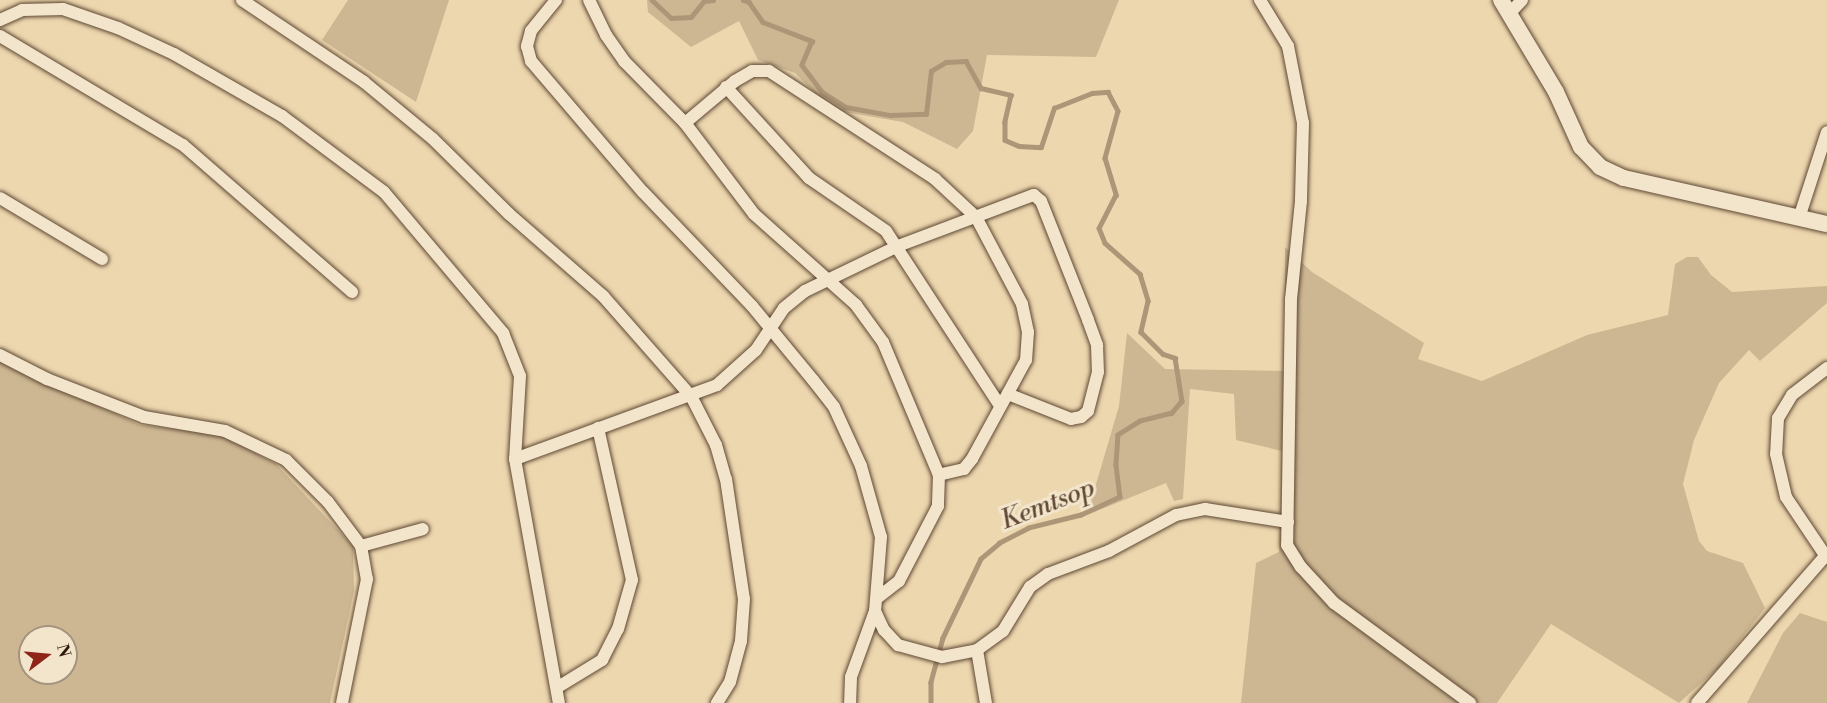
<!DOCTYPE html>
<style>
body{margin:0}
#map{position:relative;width:1827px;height:703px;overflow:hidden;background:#edd7af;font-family:"Libre Bodoni",serif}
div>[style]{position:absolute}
.green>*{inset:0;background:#cdb793}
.stream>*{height:4.5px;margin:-2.25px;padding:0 2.25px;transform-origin:2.25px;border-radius:2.25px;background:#ac9677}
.roads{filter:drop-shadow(0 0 2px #5e4833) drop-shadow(0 0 2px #5e4833)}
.street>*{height:12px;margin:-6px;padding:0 6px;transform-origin:6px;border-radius:6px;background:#f3e5cb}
.secondary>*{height:16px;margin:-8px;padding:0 8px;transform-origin:8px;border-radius:8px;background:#f3e5cb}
span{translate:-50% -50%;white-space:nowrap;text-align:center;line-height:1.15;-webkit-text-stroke:6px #f3e5cb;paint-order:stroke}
.water-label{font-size:26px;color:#604a36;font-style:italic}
.north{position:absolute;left:18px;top:625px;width:60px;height:60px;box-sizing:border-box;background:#f3e5cb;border:2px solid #a4937e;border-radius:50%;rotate:74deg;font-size:16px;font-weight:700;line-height:24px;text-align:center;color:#2e180a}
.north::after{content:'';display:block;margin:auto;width:21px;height:27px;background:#8f2418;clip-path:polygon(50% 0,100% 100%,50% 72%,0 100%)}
</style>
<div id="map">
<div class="green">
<div style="clip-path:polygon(348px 0,449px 0,416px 102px,322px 40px)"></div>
<div style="clip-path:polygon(647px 0,1119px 0,1096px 57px,987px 55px,973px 131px,957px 149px,903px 122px,832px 110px,795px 73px,758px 60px,739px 21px,691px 47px,648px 12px)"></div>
<div style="clip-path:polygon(1285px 247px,1312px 272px,1424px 343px,1418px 359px,1482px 381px,1587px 335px,1668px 315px,1675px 264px,1687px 257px,1698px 257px,1711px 275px,1732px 292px,1827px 286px,1827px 303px,1760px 361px,1749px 350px,1719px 383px,1694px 440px,1683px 484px,1699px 541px,1707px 551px,1743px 563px,1765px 608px,1718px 668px,1679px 703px,1551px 624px,1497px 703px,1241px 703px,1256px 563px,1279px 552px,1282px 451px,1236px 440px,1234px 394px,1190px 389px,1183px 499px,1174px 501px,1166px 483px,1087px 515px,1119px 406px,1127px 333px,1165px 369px,1285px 371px)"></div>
<div style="clip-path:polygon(evenodd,0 361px,140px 425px,221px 435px,276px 464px,353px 546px,354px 591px,330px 703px,0 703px,0 361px,30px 637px,66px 637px,66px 673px,30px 673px,30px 637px)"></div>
<div style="clip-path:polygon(1800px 613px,1827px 622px,1827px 703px,1747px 703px,1783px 633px)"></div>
</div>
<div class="stream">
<div style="left:652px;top:0;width:26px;rotate:43deg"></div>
<div style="left:671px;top:18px;width:20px;rotate:-3deg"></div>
<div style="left:691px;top:17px;width:21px;rotate:-51deg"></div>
<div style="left:704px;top:1px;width:9px;rotate:-6deg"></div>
<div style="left:743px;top:0;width:6px;rotate:18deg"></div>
<div style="left:749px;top:2px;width:24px;rotate:55deg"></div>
<div style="left:763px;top:22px;width:53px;rotate:21.2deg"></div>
<div style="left:812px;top:41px;width:26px;rotate:113deg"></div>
<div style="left:802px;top:65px;width:34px;rotate:53deg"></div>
<div style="left:822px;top:92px;width:28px;rotate:32deg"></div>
<div style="left:846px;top:107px;width:45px;rotate:10.3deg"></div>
<div style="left:890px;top:115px;width:36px;rotate:-2deg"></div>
<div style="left:926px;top:114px;width:43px;rotate:-83.4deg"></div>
<div style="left:931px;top:71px;width:17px;rotate:-31deg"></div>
<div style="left:946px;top:62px;width:20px;rotate:-3deg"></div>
<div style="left:966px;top:61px;width:31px;rotate:61deg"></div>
<div style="left:981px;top:88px;width:31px;rotate:13deg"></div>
<div style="left:1011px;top:95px;width:28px;rotate:103deg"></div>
<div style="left:1005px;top:122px;width:18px;rotate:90deg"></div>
<div style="left:1005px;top:140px;width:15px;rotate:23deg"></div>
<div style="left:1019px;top:146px;width:22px;rotate:3deg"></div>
<div style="left:1041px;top:147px;width:41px;rotate:-71.6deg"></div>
<div style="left:1054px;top:108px;width:41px;rotate:-21.5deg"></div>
<div style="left:1092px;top:93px;width:16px;rotate:-4deg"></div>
<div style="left:1108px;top:92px;width:21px;rotate:62deg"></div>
<div style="left:1118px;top:111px;width:49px;rotate:105.5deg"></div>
<div style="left:1105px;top:158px;width:39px;rotate:73deg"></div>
<div style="left:1116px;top:195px;width:37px;rotate:117deg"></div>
<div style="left:1099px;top:228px;width:16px;rotate:68deg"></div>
<div style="left:1105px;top:243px;width:47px;rotate:41.5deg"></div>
<div style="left:1140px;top:274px;width:28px;rotate:73deg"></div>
<div style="left:1148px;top:301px;width:32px;rotate:103deg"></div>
<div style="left:1141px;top:332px;width:31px;rotate:45deg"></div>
<div style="left:1163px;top:354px;width:13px;rotate:18deg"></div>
<div style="left:1175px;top:358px;width:44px;rotate:80.8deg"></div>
<div style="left:1182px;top:401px;width:16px;rotate:130deg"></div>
<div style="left:1172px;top:413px;width:33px;rotate:166deg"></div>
<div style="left:1140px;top:421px;width:26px;rotate:148deg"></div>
<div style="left:1118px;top:435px;width:30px;rotate:94deg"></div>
<div style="left:1116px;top:465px;width:32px;rotate:83deg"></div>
<div style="left:1120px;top:497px;width:43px;rotate:155.2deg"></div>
<div style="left:1081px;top:515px;width:54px;rotate:166deg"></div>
<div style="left:1029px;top:528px;width:33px;rotate:153deg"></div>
<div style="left:1000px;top:543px;width:25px;rotate:140deg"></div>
<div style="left:981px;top:559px;width:88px;rotate:115.7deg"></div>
<div style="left:943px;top:638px;width:46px;rotate:105.3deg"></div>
<div style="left:931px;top:682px;width:21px;rotate:90deg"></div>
</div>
<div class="roads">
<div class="street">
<div style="left:242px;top:0;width:147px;rotate:33.9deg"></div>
<div style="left:364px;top:82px;width:89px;rotate:39.6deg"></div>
<div style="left:433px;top:139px;width:107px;rotate:44.6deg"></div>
<div style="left:509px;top:214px;width:125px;rotate:41.1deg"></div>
<div style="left:603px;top:296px;width:133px;rotate:48.7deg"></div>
<div style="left:691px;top:396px;width:55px;rotate:63deg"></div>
<div style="left:716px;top:445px;width:35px;rotate:74deg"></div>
<div style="left:726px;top:479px;width:121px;rotate:81.5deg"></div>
<div style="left:744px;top:599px;width:42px;rotate:94.1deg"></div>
<div style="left:741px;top:641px;width:42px;rotate:105deg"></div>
<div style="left:730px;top:682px;width:25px;rotate:122deg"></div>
<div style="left:556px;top:0;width:40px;rotate:129deg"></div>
<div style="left:531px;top:31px;width:16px;rotate:105deg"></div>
<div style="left:527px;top:46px;width:16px;rotate:75deg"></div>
<div style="left:531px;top:61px;width:172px;rotate:49.5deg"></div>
<div style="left:643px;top:192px;width:158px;rotate:46.3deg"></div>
<div style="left:752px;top:306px;width:96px;rotate:50.5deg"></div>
<div style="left:813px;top:380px;width:34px;rotate:52deg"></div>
<div style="left:834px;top:407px;width:65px;rotate:65.4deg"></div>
<div style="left:861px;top:466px;width:74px;rotate:74.3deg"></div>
<div style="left:881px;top:537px;width:74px;rotate:94.6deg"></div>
<div style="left:875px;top:611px;width:70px;rotate:110deg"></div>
<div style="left:851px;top:677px;width:26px;rotate:92deg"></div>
<div style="left:589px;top:0;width:39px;rotate:64deg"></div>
<div style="left:606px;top:35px;width:32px;rotate:55deg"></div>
<div style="left:624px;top:61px;width:87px;rotate:45.5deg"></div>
<div style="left:685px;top:123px;width:114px;rotate:52.8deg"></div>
<div style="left:754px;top:214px;width:137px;rotate:41.7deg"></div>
<div style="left:856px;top:305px;width:46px;rotate:53.9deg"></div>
<div style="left:883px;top:342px;width:144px;rotate:67.2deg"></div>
<div style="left:939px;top:475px;width:31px;rotate:92deg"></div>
<div style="left:938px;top:506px;width:85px;rotate:117.5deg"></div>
<div style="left:899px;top:581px;width:29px;rotate:142deg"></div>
<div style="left:1260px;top:0;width:54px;rotate:58.7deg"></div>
<div style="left:1288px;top:46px;width:78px;rotate:79deg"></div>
<div style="left:1303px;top:123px;width:78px;rotate:91.5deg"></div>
<div style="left:1301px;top:201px;width:99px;rotate:95.8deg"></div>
<div style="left:1291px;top:299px;width:246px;rotate:90.9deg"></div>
<div style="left:1287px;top:545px;width:26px;rotate:58deg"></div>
<div style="left:1301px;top:567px;width:49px;rotate:47.5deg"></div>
<div style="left:1334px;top:603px;width:169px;rotate:36.3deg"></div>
<div style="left:1509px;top:14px;width:19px;rotate:-47deg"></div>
<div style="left:0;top:20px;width:24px;rotate:-24deg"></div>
<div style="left:22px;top:10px;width:41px;rotate:-1.4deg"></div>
<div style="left:63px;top:9px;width:58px;rotate:19.1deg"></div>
<div style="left:118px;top:28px;width:62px;rotate:24.9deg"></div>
<div style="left:174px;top:54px;width:125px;rotate:29.9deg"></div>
<div style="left:282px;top:116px;width:127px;rotate:36.7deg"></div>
<div style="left:384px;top:192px;width:185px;rotate:49.8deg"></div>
<div style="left:503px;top:333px;width:46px;rotate:68.4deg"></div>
<div style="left:520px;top:376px;width:83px;rotate:93.4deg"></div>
<div style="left:515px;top:459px;width:248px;rotate:79.8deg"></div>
<div style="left:0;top:36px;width:213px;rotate:30.8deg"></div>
<div style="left:183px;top:145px;width:224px;rotate:41deg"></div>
<div style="left:726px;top:87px;width:123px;rotate:47.6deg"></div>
<div style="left:809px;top:178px;width:93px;rotate:34.5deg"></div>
<div style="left:886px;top:231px;width:209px;rotate:56.9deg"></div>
<div style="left:685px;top:123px;width:65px;rotate:-40deg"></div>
<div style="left:735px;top:81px;width:20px;rotate:-30deg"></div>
<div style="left:752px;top:71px;width:17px"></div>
<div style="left:769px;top:71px;width:198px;rotate:33deg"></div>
<div style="left:935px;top:179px;width:56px;rotate:42.8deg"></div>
<div style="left:976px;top:217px;width:98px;rotate:62.1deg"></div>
<div style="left:1022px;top:304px;width:29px;rotate:78deg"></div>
<div style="left:1028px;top:332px;width:28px;rotate:94deg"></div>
<div style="left:1026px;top:360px;width:113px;rotate:118.6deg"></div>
<div style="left:972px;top:459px;width:13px;rotate:129deg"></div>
<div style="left:964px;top:469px;width:26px;rotate:167deg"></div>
<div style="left:0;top:198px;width:119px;rotate:30.9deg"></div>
<div style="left:1800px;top:215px;width:87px;rotate:-72deg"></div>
<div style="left:0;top:355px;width:53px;rotate:27.1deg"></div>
<div style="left:47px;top:379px;width:104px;rotate:21.4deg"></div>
<div style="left:144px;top:417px;width:82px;rotate:9.8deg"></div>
<div style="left:225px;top:431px;width:68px;rotate:25.4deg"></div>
<div style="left:286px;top:460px;width:59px;rotate:45deg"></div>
<div style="left:328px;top:502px;width:55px;rotate:53.1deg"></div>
<div style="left:361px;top:546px;width:34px;rotate:80deg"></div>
<div style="left:367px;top:579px;width:126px;rotate:101.4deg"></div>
<div style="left:1827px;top:368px;width:44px;rotate:142.4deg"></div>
<div style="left:1792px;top:395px;width:27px;rotate:121deg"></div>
<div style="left:1778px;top:418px;width:36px;rotate:93deg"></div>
<div style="left:1776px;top:454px;width:44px;rotate:76.9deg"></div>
<div style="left:1786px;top:497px;width:73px;rotate:56.1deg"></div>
<div style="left:515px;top:459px;width:215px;rotate:-20.1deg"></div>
<div style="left:717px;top:385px;width:52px;rotate:-41.9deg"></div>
<div style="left:756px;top:350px;width:50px;rotate:-56.3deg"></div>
<div style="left:784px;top:308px;width:27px;rotate:-39deg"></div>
<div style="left:805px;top:291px;width:103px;rotate:-25.8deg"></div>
<div style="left:898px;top:246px;width:145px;rotate:-20.6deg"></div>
<div style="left:1034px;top:195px;width:9px;rotate:41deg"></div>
<div style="left:1041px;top:201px;width:128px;rotate:68.4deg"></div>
<div style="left:1088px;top:320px;width:27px;rotate:70deg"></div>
<div style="left:1097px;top:345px;width:27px;rotate:88deg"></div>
<div style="left:1098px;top:372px;width:40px;rotate:104.4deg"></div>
<div style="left:1088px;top:411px;width:9px;rotate:139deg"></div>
<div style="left:1081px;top:417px;width:10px;rotate:169deg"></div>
<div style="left:1071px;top:419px;width:68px;rotate:-158.4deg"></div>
<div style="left:361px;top:546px;width:64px;rotate:-15.3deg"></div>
<div style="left:875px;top:611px;width:21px;rotate:65deg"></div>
<div style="left:884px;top:630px;width:21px;rotate:47deg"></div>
<div style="left:898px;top:645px;width:46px;rotate:15.3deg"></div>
<div style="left:942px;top:657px;width:36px;rotate:-11deg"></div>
<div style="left:977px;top:650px;width:32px;rotate:-36deg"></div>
<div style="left:1003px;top:631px;width:52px;rotate:-58.5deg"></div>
<div style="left:1030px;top:587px;width:22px;rotate:-36deg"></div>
<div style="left:1048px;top:574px;width:65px;rotate:-20.7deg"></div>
<div style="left:1109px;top:551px;width:76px;rotate:-28.2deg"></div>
<div style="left:1176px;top:515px;width:30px;rotate:-12deg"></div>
<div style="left:1205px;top:509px;width:84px;rotate:8.9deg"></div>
<div style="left:977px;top:650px;width:54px;rotate:80.4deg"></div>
<div style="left:558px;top:687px;width:52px;rotate:-31.5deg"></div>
<div style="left:602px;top:660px;width:35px;rotate:-63deg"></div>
<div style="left:618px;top:629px;width:51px;rotate:-74.1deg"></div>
<div style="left:632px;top:580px;width:156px;rotate:-102.6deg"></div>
<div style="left:1697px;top:703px;width:198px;rotate:-48.9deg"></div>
</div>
<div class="secondary">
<div style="left:1501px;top:0;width:107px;rotate:59.1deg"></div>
<div style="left:1556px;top:92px;width:60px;rotate:65.6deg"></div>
<div style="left:1581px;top:147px;width:28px;rotate:46deg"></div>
<div style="left:1600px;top:167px;width:26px;rotate:25deg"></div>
<div style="left:1624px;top:178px;width:208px;rotate:12.8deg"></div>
</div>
</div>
<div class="water-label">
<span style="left:1048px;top:505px;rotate:-21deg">Kemtsop</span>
</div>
<div class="north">N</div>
</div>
